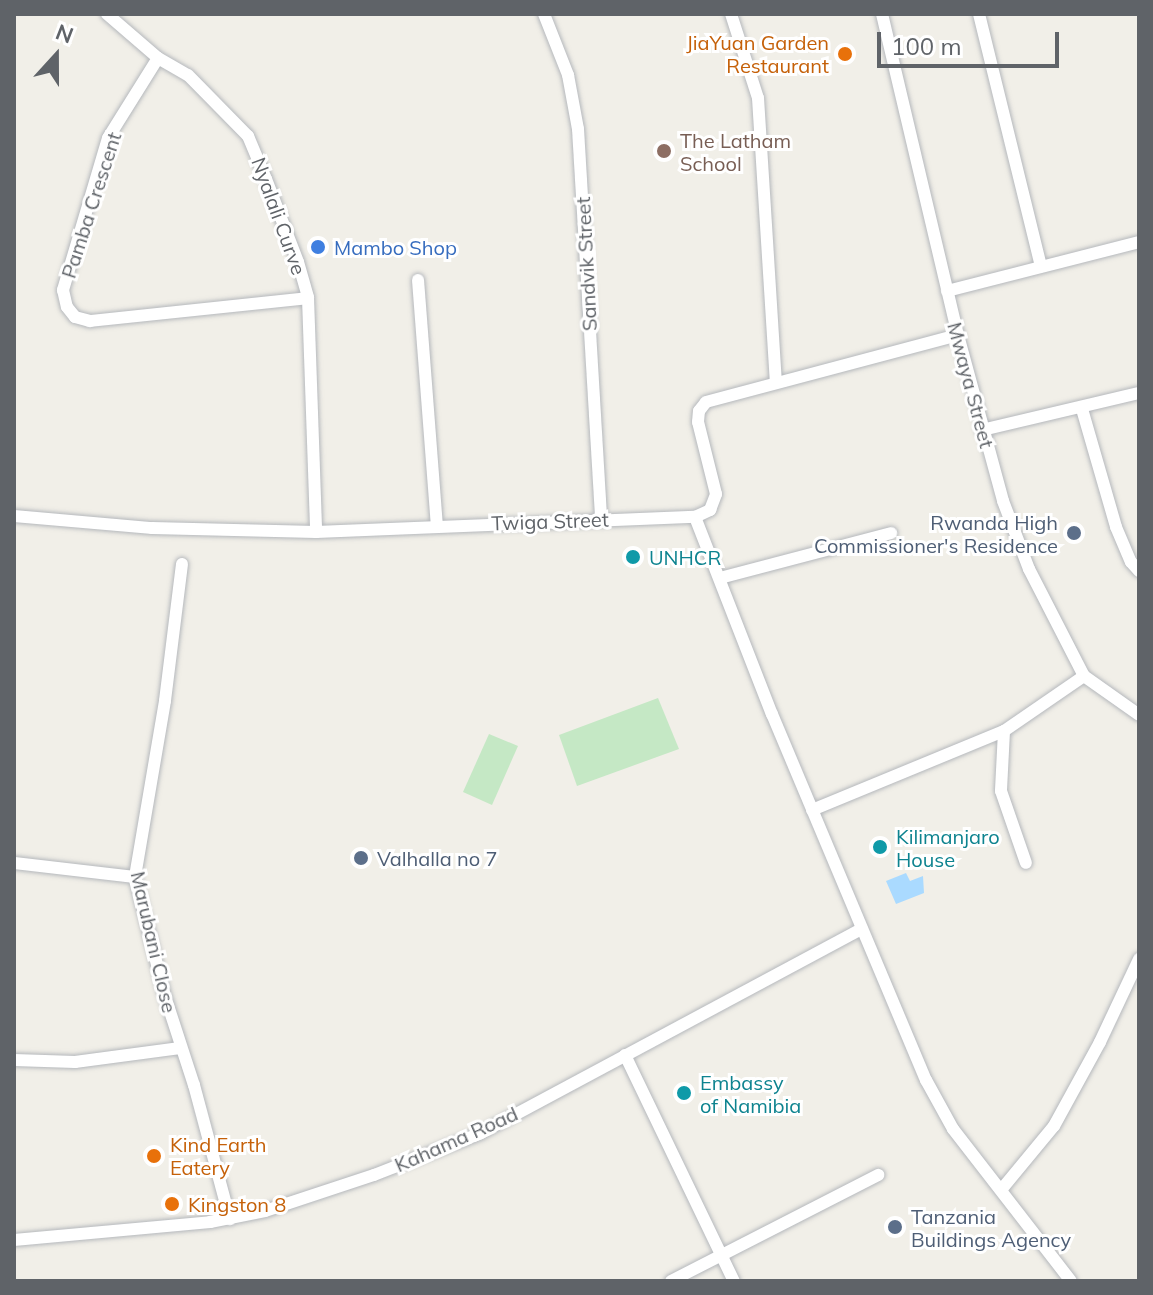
<!DOCTYPE html>
<style>
body{margin:0}
#map{position:relative;width:1153px;height:1295px;overflow:hidden;background:#f1efe8;font-family:Mulish,sans-serif}
div>[style]{position:absolute}
.green>*{inset:0;background:#c5e8c5}
.water>*{inset:0;background:#aadaff}
.roads{filter:drop-shadow(0 0 2px #b5b8bc) drop-shadow(0 0 2px #b5b8bc)}
.minor>*{height:12px;margin:-6px;padding:0 6px;transform-origin:6px;border-radius:6px;background:#fff}
.dots>*{width:22px;height:22px;translate:-50% -50%;box-sizing:border-box;border:4px solid #fff;border-radius:50%}
span{translate:-50% -50%;white-space:nowrap;text-align:center;line-height:1.15;-webkit-text-stroke:6px #fff;paint-order:stroke}
.food-label{font-size:20px;color:#c56008}
.right{translate:-100% -50%;text-align:right}
.left{translate:0 -50%;text-align:left}
.education-label{font-size:20px;color:#785e54}
.street-label{font-size:20px;color:#5f6368}
.shop-label{font-size:20px;color:#366cbe}
.service-label{font-size:20px;color:#4e5e75}
.culture-label{font-size:20px;color:#0d838f}
.frame{position:absolute;inset:0;border:16px solid #5f6368;pointer-events:none}
.north{position:absolute;left:16px;top:16px;width:80px;height:80px;-webkit-text-stroke:6px #fff;paint-order:stroke;rotate:21deg;font-size:22px;font-weight:700;line-height:32px;text-align:center;color:#5f6368}
.north::after{content:'';display:block;margin:auto;width:28px;height:36px;background:#5f6368;clip-path:polygon(50% 0,100% 100%,50% 72%,0 100%)}
.scale{position:absolute;left:877px;top:32px;width:182px;height:36px;box-sizing:border-box;border:4px solid #5f6368;border-top:0;padding-left:10px;font-size:24px;line-height:28px;white-space:nowrap;color:#5f6368;-webkit-text-stroke:6px #fff;paint-order:stroke}
</style>
<div id="map">
<div class="green">
<div style="clip-path:polygon(658px 698px,679px 749px,577px 786px,559px 735px)"></div>
<div style="clip-path:polygon(489px 734px,518px 746px,492px 805px,463px 792px)"></div>
</div>
<div class="water">
<div style="clip-path:polygon(906px 873px,910px 881px,923px 876px,924px 893px,896px 904px,886px 881px)"></div>
</div>
<div class="roads">
<div class="minor">
<div style="left:107px;top:14px;width:67px;rotate:40.8deg"></div>
<div style="left:158px;top:58px;width:34px;rotate:30deg"></div>
<div style="left:188px;top:75px;width:86px;rotate:45.5deg"></div>
<div style="left:248px;top:136px;width:47px;rotate:67.3deg"></div>
<div style="left:266px;top:179px;width:89px;rotate:68.9deg"></div>
<div style="left:298px;top:262px;width:37px;rotate:74deg"></div>
<div style="left:308px;top:298px;width:234px;rotate:88deg"></div>
<div style="left:544px;top:14px;width:66px;rotate:68.5deg"></div>
<div style="left:568px;top:75px;width:55px;rotate:79.5deg"></div>
<div style="left:578px;top:129px;width:390px;rotate:86.6deg"></div>
<div style="left:731px;top:14px;width:88px;rotate:72.2deg"></div>
<div style="left:758px;top:98px;width:284px;rotate:86.4deg"></div>
<div style="left:882px;top:14px;width:330px;rotate:76.7deg"></div>
<div style="left:958px;top:335px;width:172px;rotate:74.8deg"></div>
<div style="left:1003px;top:501px;width:73px;rotate:69.1deg"></div>
<div style="left:1029px;top:569px;width:120px;rotate:62.8deg"></div>
<div style="left:1084px;top:676px;width:67px;rotate:35.3deg"></div>
<div style="left:979px;top:14px;width:260px;rotate:76.2deg"></div>
<div style="left:158px;top:58px;width:94px;rotate:122deg"></div>
<div style="left:108px;top:138px;width:159px;rotate:106.5deg"></div>
<div style="left:63px;top:290px;width:17px;rotate:77deg"></div>
<div style="left:67px;top:307px;width:13px;rotate:51deg"></div>
<div style="left:75px;top:317px;width:16px;rotate:15deg"></div>
<div style="left:90px;top:321px;width:219px;rotate:-6deg"></div>
<div style="left:418px;top:280px;width:246px;rotate:85.6deg"></div>
<div style="left:947px;top:291px;width:198px;rotate:-14.3deg"></div>
<div style="left:1082px;top:409px;width:123px;rotate:73.9deg"></div>
<div style="left:1116px;top:527px;width:38px;rotate:67deg"></div>
<div style="left:1131px;top:562px;width:12px;rotate:48deg"></div>
<div style="left:982px;top:430px;width:161px;rotate:-13.3deg"></div>
<div style="left:14px;top:516px;width:139px;rotate:5deg"></div>
<div style="left:152px;top:528px;width:164px;rotate:1.4deg"></div>
<div style="left:316px;top:532px;width:379px;rotate:-2.3deg"></div>
<div style="left:695px;top:517px;width:17px;rotate:-25deg"></div>
<div style="left:710px;top:510px;width:17px;rotate:-69deg"></div>
<div style="left:716px;top:494px;width:74px;rotate:-104deg"></div>
<div style="left:698px;top:422px;width:11px;rotate:-85deg"></div>
<div style="left:699px;top:411px;width:11px;rotate:-52deg"></div>
<div style="left:706px;top:402px;width:261px;rotate:-14.9deg"></div>
<div style="left:695px;top:517px;width:212px;rotate:68.7deg"></div>
<div style="left:772px;top:714px;width:397px;rotate:67.2deg"></div>
<div style="left:926px;top:1080px;width:56px;rotate:61.1deg"></div>
<div style="left:953px;top:1129px;width:192px;rotate:52.2deg"></div>
<div style="left:182px;top:564px;width:138px;rotate:97.1deg"></div>
<div style="left:165px;top:701px;width:179px;rotate:99.7deg"></div>
<div style="left:135px;top:877px;width:123px;rotate:75.9deg"></div>
<div style="left:165px;top:996px;width:94px;rotate:72deg"></div>
<div style="left:194px;top:1085px;width:139px;rotate:75deg"></div>
<div style="left:720px;top:578px;width:177px;rotate:-14.7deg"></div>
<div style="left:1004px;top:731px;width:60px;rotate:92.9deg"></div>
<div style="left:1001px;top:791px;width:76px;rotate:70.9deg"></div>
<div style="left:812px;top:810px;width:208px;rotate:-22.4deg"></div>
<div style="left:1004px;top:731px;width:97px;rotate:-34.5deg"></div>
<div style="left:14px;top:863px;width:122px;rotate:6.6deg"></div>
<div style="left:625px;top:1055px;width:251px;rotate:64.3deg"></div>
<div style="left:14px;top:1060px;width:61px;rotate:1.9deg"></div>
<div style="left:75px;top:1062px;width:106px;rotate:-7.6deg"></div>
<div style="left:1001px;top:1190px;width:83px;rotate:-50.4deg"></div>
<div style="left:1054px;top:1126px;width:96px;rotate:-61.3deg"></div>
<div style="left:1100px;top:1042px;width:92px;rotate:-64.8deg"></div>
<div style="left:14px;top:1240px;width:197px;rotate:-5.2deg"></div>
<div style="left:210px;top:1222px;width:56px;rotate:-11.3deg"></div>
<div style="left:265px;top:1211px;width:115px;rotate:-18.3deg"></div>
<div style="left:374px;top:1175px;width:115px;rotate:-21.4deg"></div>
<div style="left:481px;top:1133px;width:432px;rotate:-28.2deg"></div>
<div style="left:671px;top:1281px;width:233px;rotate:-27.1deg"></div>
</div>
</div>
<div class="dots">
<div style="left:845px;top:54px;background:#e8710a"></div>
<div style="left:664px;top:151px;background:#8d6e63"></div>
<div style="left:318px;top:247px;background:#3f7fe0"></div>
<div style="left:1074px;top:533px;background:#5c6f8a"></div>
<div style="left:633px;top:557px;background:#0f9aa8"></div>
<div style="left:880px;top:847px;background:#0f9aa8"></div>
<div style="left:361px;top:858px;background:#5c6f8a"></div>
<div style="left:684px;top:1093px;background:#0f9aa8"></div>
<div style="left:154px;top:1156px;background:#e8710a"></div>
<div style="left:172px;top:1204px;background:#e8710a"></div>
<div style="left:895px;top:1227px;background:#5c6f8a"></div>
</div>
<div class="food-label">
<span class="right" style="left:829px;top:54px">JiaYuan Garden<br>Restaurant</span>
<span class="left" style="left:170px;top:1156px">Kind Earth<br>Eatery</span>
<span class="left" style="left:188px;top:1204px">Kingston 8</span>
</div>
<div class="education-label">
<span class="left" style="left:680px;top:152px">The Latham<br>School</span>
</div>
<div class="street-label">
<span style="left:91px;top:205px;rotate:-72deg">Pamba Crescent</span>
<span style="left:279px;top:216px;rotate:70deg">Nyalali Curve</span>
<span style="left:586px;top:264px;rotate:-93deg">Sandvik Street</span>
<span style="left:971px;top:385px;rotate:75deg">Mwaya Street</span>
<span style="left:550px;top:521px;rotate:-2deg">Twiga Street</span>
<span style="left:154px;top:942px;rotate:77deg">Marubani Close</span>
<span style="left:456px;top:1139px;rotate:-24deg">Kahama Road</span>
</div>
<div class="shop-label">
<span class="left" style="left:334px;top:247px">Mambo Shop</span>
</div>
<div class="service-label">
<span class="right" style="left:1058px;top:534px">Rwanda High<br>Commissioner's Residence</span>
<span class="left" style="left:377px;top:858px">Valhalla no 7</span>
<span class="left" style="left:911px;top:1228px">Tanzania<br>Buildings Agency</span>
</div>
<div class="culture-label">
<span class="left" style="left:649px;top:557px">UNHCR</span>
<span class="left" style="left:896px;top:848px">Kilimanjaro<br>House</span>
<span class="left" style="left:700px;top:1094px">Embassy<br>of Namibia</span>
</div>
<div class="frame"></div>
<div class="north">N</div>
<div class="scale">100 m</div>
</div>
